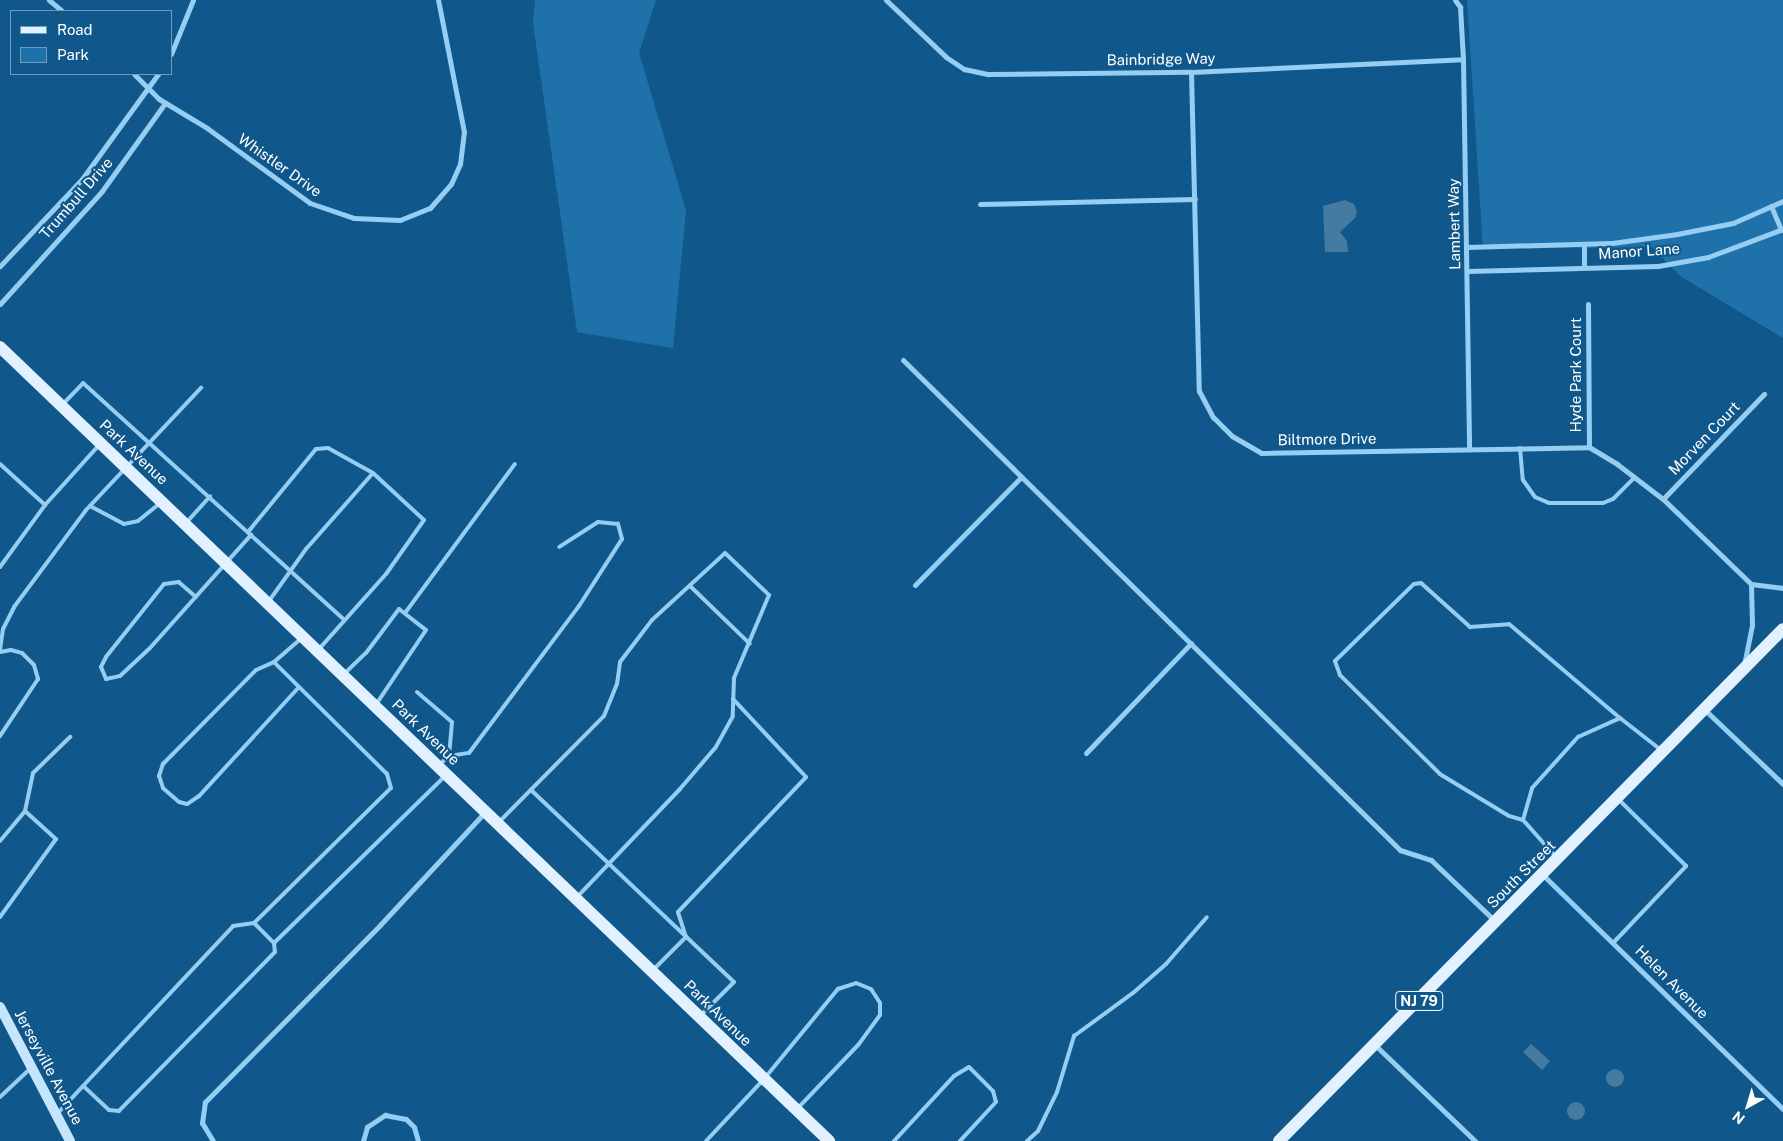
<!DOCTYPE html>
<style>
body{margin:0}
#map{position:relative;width:1783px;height:1141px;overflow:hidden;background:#10588b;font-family:"Public Sans",sans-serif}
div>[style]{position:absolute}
.green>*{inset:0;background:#1e72a9}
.water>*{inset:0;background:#457ba1}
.round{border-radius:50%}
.lane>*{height:4px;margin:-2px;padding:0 2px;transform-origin:2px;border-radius:2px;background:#96cdf2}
.street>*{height:5px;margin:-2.5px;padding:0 2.5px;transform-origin:2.5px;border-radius:2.5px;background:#96cdf2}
.secondary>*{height:10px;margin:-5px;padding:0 5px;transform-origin:5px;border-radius:5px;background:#c5e5fc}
.primary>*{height:12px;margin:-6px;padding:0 6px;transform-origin:6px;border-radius:6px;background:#e1f1ff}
span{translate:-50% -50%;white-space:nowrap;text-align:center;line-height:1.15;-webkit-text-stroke:4px #10588b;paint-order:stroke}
.shield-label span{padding:1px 4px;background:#10588b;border:1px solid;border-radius:4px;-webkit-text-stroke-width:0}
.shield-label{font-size:14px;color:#fff;font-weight:700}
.street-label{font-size:15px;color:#fff}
.legend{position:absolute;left:10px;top:10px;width:162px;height:65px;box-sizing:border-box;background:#10588b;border:1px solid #709bb9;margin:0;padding:6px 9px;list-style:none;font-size:15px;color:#fff}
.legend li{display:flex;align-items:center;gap:10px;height:25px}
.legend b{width:25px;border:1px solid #709bb9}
.north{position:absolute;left:1723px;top:1081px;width:50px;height:50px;-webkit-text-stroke:4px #10588b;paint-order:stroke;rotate:219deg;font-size:14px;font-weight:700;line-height:20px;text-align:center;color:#fff}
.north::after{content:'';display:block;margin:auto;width:18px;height:22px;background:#fff;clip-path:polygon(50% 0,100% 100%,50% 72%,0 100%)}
</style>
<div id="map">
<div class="green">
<div style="clip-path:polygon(535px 0,656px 0,639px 53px,686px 210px,673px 348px,577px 332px,533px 23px)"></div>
<div style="clip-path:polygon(1467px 0,1783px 0,1783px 338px,1680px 276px,1652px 247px,1483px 249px)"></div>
</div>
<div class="water">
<div style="clip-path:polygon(1345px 200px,1354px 204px,1357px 212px,1355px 218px,1340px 232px,1347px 241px,1348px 252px,1325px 252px,1323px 206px)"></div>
<div style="clip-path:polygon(1531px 1044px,1550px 1061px,1542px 1070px,1523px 1052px)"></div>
<div class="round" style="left:1606px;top:1069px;width:18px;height:18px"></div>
<div class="round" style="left:1567px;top:1102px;width:18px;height:18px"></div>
</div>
<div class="lane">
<div style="left:63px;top:404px;width:29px;rotate:-46deg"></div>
<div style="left:83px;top:383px;width:351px;rotate:42.2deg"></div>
<div style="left:1520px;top:448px;width:32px;rotate:85deg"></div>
<div style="left:1523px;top:480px;width:21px;rotate:55deg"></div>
<div style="left:1535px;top:497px;width:15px;rotate:23deg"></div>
<div style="left:1549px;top:503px;width:54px"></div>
<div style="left:1603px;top:503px;width:11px;rotate:-22deg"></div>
<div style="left:1613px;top:499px;width:31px;rotate:-45deg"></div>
<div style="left:0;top:464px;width:61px;rotate:42.3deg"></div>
<div style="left:90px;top:506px;width:38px;rotate:28deg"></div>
<div style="left:124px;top:524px;width:14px;rotate:-12deg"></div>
<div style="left:138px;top:521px;width:27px;rotate:-39deg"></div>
<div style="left:186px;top:523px;width:36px;rotate:-48deg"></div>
<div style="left:248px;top:532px;width:107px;rotate:-50.7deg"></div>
<div style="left:316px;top:449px;width:12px;rotate:-5deg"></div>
<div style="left:328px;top:448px;width:51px;rotate:29.1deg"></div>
<div style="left:0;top:567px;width:77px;rotate:-54deg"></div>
<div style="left:45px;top:505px;width:81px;rotate:-48deg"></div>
<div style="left:690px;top:586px;width:83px;rotate:44deg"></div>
<div style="left:196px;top:597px;width:23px;rotate:-139deg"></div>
<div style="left:179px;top:582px;width:15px;rotate:172deg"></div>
<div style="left:164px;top:584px;width:93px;rotate:128.5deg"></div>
<div style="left:106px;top:657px;width:11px;rotate:117deg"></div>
<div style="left:101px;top:667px;width:13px;rotate:67deg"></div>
<div style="left:106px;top:679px;width:14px;rotate:-12deg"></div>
<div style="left:120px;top:676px;width:41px;rotate:-43deg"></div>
<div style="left:150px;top:648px;width:152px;rotate:-48.2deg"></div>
<div style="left:269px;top:601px;width:64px;rotate:-54.6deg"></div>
<div style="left:306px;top:549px;width:101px;rotate:-48.6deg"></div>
<div style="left:373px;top:473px;width:69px;rotate:42.7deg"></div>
<div style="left:424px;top:520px;width:66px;rotate:125.1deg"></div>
<div style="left:386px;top:574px;width:101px;rotate:131.8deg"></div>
<div style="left:405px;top:613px;width:185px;rotate:-53.6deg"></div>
<div style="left:0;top:650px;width:21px;rotate:-82deg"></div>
<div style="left:3px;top:629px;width:25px;rotate:-63deg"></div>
<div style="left:14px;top:607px;width:121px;rotate:-53.4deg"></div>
<div style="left:86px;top:510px;width:168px;rotate:-46.7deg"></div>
<div style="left:0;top:652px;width:11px;rotate:-10deg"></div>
<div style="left:11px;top:650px;width:11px;rotate:15deg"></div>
<div style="left:22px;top:653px;width:17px;rotate:45deg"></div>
<div style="left:34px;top:665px;width:15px;rotate:74deg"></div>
<div style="left:38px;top:679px;width:69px;rotate:123.7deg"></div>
<div style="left:344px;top:674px;width:30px;rotate:-44deg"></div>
<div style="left:366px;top:653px;width:55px;rotate:-53.1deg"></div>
<div style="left:399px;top:609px;width:34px;rotate:38deg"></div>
<div style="left:426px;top:630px;width:88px;rotate:123.9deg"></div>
<div style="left:299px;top:687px;width:148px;rotate:132.5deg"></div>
<div style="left:199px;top:796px;width:14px;rotate:146deg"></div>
<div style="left:187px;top:804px;width:8px;rotate:-166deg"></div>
<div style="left:179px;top:802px;width:21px;rotate:-139deg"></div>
<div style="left:163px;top:788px;width:13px;rotate:-108deg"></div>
<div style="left:159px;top:776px;width:13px;rotate:-72deg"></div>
<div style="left:163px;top:764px;width:132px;rotate:-45.3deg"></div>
<div style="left:256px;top:670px;width:20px;rotate:-24deg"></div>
<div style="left:274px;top:662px;width:37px;rotate:-41deg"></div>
<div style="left:417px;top:692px;width:46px;rotate:40.6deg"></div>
<div style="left:452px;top:722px;width:34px;rotate:95deg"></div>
<div style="left:440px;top:764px;width:12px;rotate:-42deg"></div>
<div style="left:449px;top:756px;width:20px;rotate:-9deg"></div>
<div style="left:469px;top:753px;width:184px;rotate:-53.2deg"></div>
<div style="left:579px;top:606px;width:80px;rotate:-57.3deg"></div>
<div style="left:622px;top:539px;width:16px;rotate:-105deg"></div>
<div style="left:618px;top:524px;width:20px;rotate:-174deg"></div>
<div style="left:598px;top:522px;width:46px;rotate:147.3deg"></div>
<div style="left:531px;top:790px;width:279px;rotate:43.4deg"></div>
<div style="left:734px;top:982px;width:47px;rotate:135deg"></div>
<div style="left:25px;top:811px;width:39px;rotate:-78deg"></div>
<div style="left:33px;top:773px;width:52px;rotate:-44.2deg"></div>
<div style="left:1523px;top:820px;width:15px;rotate:-164deg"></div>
<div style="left:1509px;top:816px;width:81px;rotate:-148.7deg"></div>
<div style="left:1440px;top:774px;width:141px;rotate:-135.3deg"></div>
<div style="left:1340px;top:675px;width:15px;rotate:-110deg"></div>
<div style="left:1335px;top:661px;width:110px;rotate:-44.3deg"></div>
<div style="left:1414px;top:584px;width:7px;rotate:-8deg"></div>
<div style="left:1421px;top:583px;width:66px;rotate:41.9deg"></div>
<div style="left:1470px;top:627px;width:39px;rotate:-4deg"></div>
<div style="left:1509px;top:624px;width:145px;rotate:40.3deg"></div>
<div style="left:499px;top:822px;width:149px;rotate:-45.3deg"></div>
<div style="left:604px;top:716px;width:35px;rotate:-68deg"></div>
<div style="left:617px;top:684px;width:22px;rotate:-82deg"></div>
<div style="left:620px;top:662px;width:53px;rotate:-52.7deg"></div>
<div style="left:652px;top:620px;width:99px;rotate:-42.5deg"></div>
<div style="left:725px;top:553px;width:61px;rotate:43.7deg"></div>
<div style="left:769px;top:595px;width:90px;rotate:112.9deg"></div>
<div style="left:734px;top:678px;width:38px;rotate:92deg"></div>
<div style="left:733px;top:716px;width:37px;rotate:119deg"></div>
<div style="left:715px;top:748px;width:54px;rotate:130.5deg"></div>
<div style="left:680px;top:789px;width:149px;rotate:133.6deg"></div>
<div style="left:0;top:841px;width:39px;rotate:-50deg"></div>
<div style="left:25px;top:811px;width:42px;rotate:42.1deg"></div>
<div style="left:56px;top:839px;width:96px;rotate:125.7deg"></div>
<div style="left:1555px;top:856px;width:48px;rotate:-131.6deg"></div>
<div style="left:1523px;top:820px;width:33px;rotate:-74deg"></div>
<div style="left:1532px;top:788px;width:69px;rotate:-48deg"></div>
<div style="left:1578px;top:737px;width:46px;rotate:-24.3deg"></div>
<div style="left:1620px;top:718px;width:52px;rotate:38deg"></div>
<div style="left:254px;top:923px;width:192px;rotate:-44.6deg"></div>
<div style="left:391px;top:788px;width:15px;rotate:-106deg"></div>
<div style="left:387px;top:774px;width:159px;rotate:-135.3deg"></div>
<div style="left:1614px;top:942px;width:105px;rotate:-46.5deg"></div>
<div style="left:1686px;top:866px;width:95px;rotate:-135.4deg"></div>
<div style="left:274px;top:943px;width:238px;rotate:-44.3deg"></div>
<div style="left:653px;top:970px;width:47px;rotate:-45deg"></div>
<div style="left:686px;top:937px;width:26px;rotate:-108deg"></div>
<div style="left:678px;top:912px;width:186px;rotate:-46.5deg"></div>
<div style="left:806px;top:777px;width:107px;rotate:-133.1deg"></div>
<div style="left:0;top:1097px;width:42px;rotate:-43.1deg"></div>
<div style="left:57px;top:1114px;width:38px;rotate:-47deg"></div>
<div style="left:83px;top:1086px;width:219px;rotate:-46.8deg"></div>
<div style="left:233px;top:926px;width:21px;rotate:-8deg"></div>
<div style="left:254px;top:923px;width:28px;rotate:45deg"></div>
<div style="left:274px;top:943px;width:9px;rotate:84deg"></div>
<div style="left:275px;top:952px;width:223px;rotate:134.5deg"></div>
<div style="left:119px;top:1111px;width:10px;rotate:-174deg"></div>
<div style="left:109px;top:1110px;width:35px;rotate:-137deg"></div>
<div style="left:706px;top:1141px;width:85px;rotate:-46.9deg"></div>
<div style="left:764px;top:1079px;width:117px;rotate:-50.6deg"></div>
<div style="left:838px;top:989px;width:19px;rotate:-18deg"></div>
<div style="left:856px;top:983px;width:16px;rotate:22deg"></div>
<div style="left:871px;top:989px;width:17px;rotate:57deg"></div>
<div style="left:880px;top:1003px;width:12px;rotate:90deg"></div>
<div style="left:880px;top:1015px;width:36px;rotate:126deg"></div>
<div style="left:859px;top:1044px;width:88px;rotate:133.6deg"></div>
<div style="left:894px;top:1141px;width:88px;rotate:-47.3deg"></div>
<div style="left:954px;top:1076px;width:17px;rotate:-31deg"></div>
<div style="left:969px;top:1067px;width:34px;rotate:45deg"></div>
<div style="left:993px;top:1091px;width:11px;rotate:75deg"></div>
<div style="left:996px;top:1102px;width:53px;rotate:132.7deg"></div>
<div style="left:1027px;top:1141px;width:15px;rotate:-42deg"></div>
<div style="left:1038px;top:1131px;width:43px;rotate:-64deg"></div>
<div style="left:1057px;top:1092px;width:59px;rotate:-73.1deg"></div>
<div style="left:1074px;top:1036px;width:73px;rotate:-36.1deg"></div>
<div style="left:1133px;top:993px;width:44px;rotate:-41.3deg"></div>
<div style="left:1166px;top:964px;width:62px;rotate:-48.9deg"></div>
</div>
<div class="street">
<div style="left:49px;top:0;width:17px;rotate:40deg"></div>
<div style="left:886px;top:0;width:83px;rotate:43.5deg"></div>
<div style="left:946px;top:57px;width:22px;rotate:34deg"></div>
<div style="left:964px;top:69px;width:25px;rotate:12deg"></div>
<div style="left:988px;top:74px;width:203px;rotate:-0.6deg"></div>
<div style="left:1191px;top:72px;width:272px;rotate:-2.7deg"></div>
<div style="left:1455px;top:0;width:9px;rotate:54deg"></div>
<div style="left:1460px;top:7px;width:52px;rotate:86.7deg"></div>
<div style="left:1463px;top:59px;width:390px;rotate:89.1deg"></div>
<div style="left:171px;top:54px;width:58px;rotate:-67.8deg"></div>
<div style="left:1191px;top:72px;width:319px;rotate:88.6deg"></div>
<div style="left:1199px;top:391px;width:30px;rotate:62deg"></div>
<div style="left:1213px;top:417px;width:27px;rotate:45deg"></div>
<div style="left:1232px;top:436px;width:34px;rotate:30deg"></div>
<div style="left:1261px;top:453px;width:328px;rotate:-1deg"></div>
<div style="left:1589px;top:447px;width:33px;rotate:31deg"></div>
<div style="left:1617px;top:464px;width:58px;rotate:37.3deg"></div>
<div style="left:1663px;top:499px;width:122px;rotate:44deg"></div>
<div style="left:1751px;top:584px;width:32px;rotate:7deg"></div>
<div style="left:134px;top:74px;width:35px;rotate:45deg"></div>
<div style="left:159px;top:99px;width:56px;rotate:31.1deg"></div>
<div style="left:207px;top:128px;width:127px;rotate:36.1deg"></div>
<div style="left:310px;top:203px;width:46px;rotate:18.8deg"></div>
<div style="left:354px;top:218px;width:46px;rotate:2.5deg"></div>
<div style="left:400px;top:220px;width:32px;rotate:-22deg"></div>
<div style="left:430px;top:208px;width:32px;rotate:-49deg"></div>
<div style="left:451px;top:184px;width:22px;rotate:-66deg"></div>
<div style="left:460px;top:164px;width:32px;rotate:-83deg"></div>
<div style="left:464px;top:132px;width:135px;rotate:-101.1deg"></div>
<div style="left:980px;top:204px;width:215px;rotate:-1.3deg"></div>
<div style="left:1771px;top:206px;width:26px;rotate:67deg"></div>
<div style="left:1584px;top:244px;width:23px;rotate:90deg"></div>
<div style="left:1467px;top:247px;width:145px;rotate:-1.6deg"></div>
<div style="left:1612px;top:243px;width:66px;rotate:-7.9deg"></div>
<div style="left:1677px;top:234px;width:57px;rotate:-11.1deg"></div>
<div style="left:1733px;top:223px;width:55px;rotate:-23.7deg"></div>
<div style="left:0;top:266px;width:120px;rotate:-46.7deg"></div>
<div style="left:82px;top:179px;width:130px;rotate:-54.1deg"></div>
<div style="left:1467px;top:271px;width:191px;rotate:-1.5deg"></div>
<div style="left:1658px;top:266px;width:51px;rotate:-10.2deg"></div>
<div style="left:1708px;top:257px;width:80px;rotate:-20.5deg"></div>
<div style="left:0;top:304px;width:152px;rotate:-47.9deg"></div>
<div style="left:102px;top:191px;width:108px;rotate:-54.4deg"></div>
<div style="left:1588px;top:304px;width:143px;rotate:89.6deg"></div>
<div style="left:903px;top:360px;width:698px;rotate:44.59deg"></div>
<div style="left:1400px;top:850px;width:33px;rotate:18deg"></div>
<div style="left:1431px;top:860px;width:90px;rotate:43.6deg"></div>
<div style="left:1663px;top:499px;width:146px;rotate:-46.1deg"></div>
<div style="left:915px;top:585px;width:150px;rotate:-45.5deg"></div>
<div style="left:1744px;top:665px;width:41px;rotate:-78.7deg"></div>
<div style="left:1752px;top:625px;width:41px;rotate:-91.4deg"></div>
<div style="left:1705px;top:710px;width:108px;rotate:43.5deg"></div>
<div style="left:1086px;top:753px;width:152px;rotate:-46.3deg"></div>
<div style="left:1543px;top:875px;width:335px;rotate:44.3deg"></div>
<div style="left:1375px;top:1045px;width:139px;rotate:43.8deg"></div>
<div style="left:213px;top:1141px;width:21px;rotate:-121deg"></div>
<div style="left:202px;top:1123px;width:21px;rotate:-82deg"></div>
<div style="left:205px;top:1102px;width:249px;rotate:-45.3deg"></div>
<div style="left:380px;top:925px;width:154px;rotate:-47.1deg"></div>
<div style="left:363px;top:1141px;width:15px;rotate:-74deg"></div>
<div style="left:367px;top:1127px;width:22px;rotate:-34deg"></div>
<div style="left:385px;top:1115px;width:21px;rotate:11deg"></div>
<div style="left:406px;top:1119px;width:11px;rotate:45deg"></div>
<div style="left:414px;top:1127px;width:15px;rotate:74deg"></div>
</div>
<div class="secondary">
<div style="left:0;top:1007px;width:151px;rotate:62.4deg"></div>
</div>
<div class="primary">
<div style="left:0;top:347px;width:1148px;rotate:43.76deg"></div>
<div style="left:1279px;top:1141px;width:718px;rotate:-45.45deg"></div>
</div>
<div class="shield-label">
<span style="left:1419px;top:1001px">NJ 79</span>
</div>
<div class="street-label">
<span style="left:1161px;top:59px;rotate:-1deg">Bainbridge Way</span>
<span style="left:280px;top:165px;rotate:35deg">Whistler Drive</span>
<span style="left:76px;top:198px;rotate:-49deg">Trumbull Drive</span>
<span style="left:1454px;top:224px;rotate:-91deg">Lambert Way</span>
<span style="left:1639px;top:251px;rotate:-4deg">Manor Lane</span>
<span style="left:1576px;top:375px;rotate:-90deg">Hyde Park Court</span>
<span style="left:1704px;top:438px;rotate:-46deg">Morven Court</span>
<span style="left:1327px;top:439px;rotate:-1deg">Biltmore Drive</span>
<span style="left:134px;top:452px;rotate:43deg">Park Avenue</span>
<span style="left:426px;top:732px;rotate:44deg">Park Avenue</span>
<span style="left:1521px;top:874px;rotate:-45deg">South Street</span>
<span style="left:1672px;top:982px;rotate:45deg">Helen Avenue</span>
<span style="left:718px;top:1013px;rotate:44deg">Park Avenue</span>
<span style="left:49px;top:1067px;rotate:62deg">Jerseyville Avenue</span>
</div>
<ul class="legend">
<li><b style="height:6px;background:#e1f1ff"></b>Road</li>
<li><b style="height:14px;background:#1e72a9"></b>Park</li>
</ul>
<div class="north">N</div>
</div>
